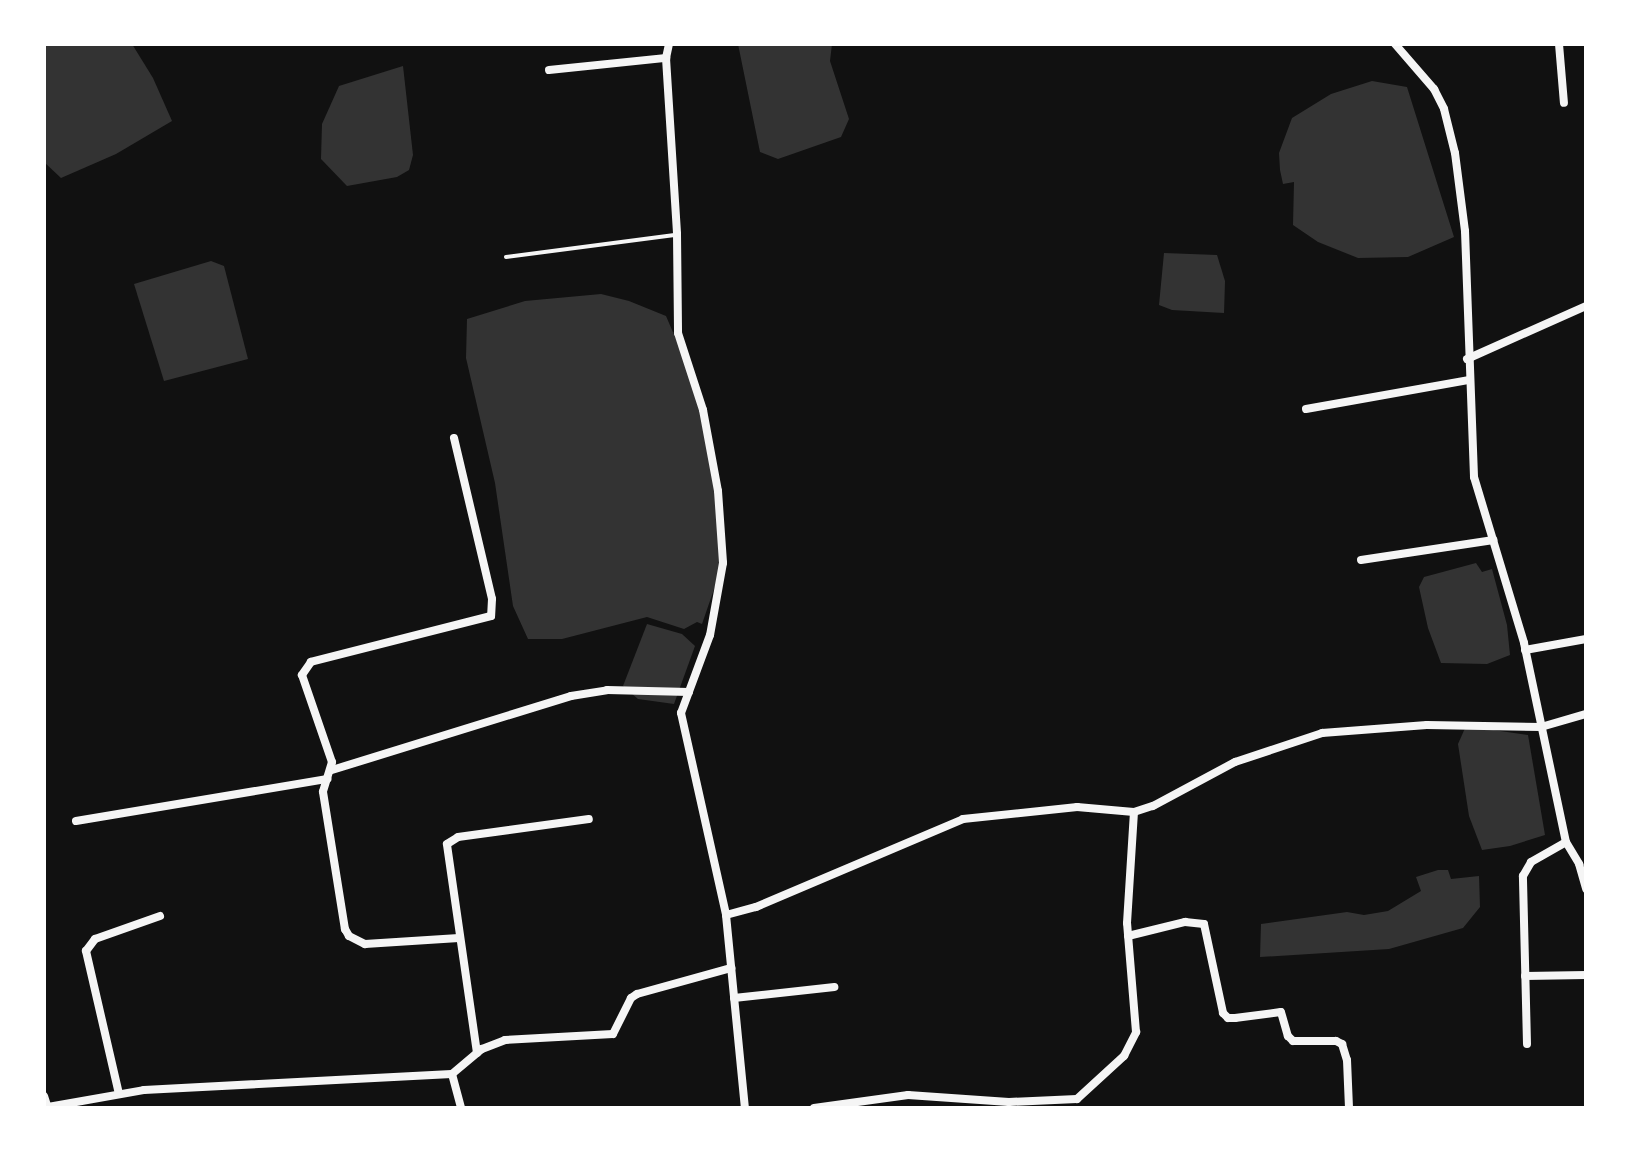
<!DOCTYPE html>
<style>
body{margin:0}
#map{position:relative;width:1630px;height:1152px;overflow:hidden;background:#111;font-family:"Noto Serif",serif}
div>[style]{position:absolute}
.water>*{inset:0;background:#333}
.service>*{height:4px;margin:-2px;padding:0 2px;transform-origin:2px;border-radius:2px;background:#f5f5f5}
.minor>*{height:8px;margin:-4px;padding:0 4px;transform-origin:4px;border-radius:4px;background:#f5f5f5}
span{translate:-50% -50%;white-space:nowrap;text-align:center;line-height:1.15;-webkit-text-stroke:8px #fff;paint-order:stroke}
.frame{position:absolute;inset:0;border:46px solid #fff;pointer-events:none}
</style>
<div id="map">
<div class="water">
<div style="clip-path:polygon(44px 44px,132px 44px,153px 78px,172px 121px,116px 154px,61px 178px,44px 162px)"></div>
<div style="clip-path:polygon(738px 44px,832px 44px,830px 61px,849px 119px,841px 137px,778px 159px,760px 152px)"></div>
<div style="clip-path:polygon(403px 66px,413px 155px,409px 170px,397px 177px,347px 186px,321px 159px,322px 124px,339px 86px)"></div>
<div style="clip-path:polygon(1372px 81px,1407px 87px,1454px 237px,1408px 257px,1358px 258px,1318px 242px,1293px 225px,1294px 182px,1283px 184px,1280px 170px,1279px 153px,1292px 118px,1331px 94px)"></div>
<div style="clip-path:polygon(1164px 253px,1217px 255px,1225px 281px,1224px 313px,1172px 310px,1159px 305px)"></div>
<div style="clip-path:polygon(211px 261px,224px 266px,248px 359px,164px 381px,134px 284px)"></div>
<div style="clip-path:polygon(601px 294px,629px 301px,666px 316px,694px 381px,718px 491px,723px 563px,702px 624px,697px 622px,684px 629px,647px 617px,562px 639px,528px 639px,513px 606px,495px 483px,466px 358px,467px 319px,525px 301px)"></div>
<div style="clip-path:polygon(1476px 563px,1482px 572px,1492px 569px,1507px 625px,1510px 655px,1487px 664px,1441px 663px,1428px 628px,1419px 587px,1424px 577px)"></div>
<div style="clip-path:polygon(647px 624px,682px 634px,695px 646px,674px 704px,638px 699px,623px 686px)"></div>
<div style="clip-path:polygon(1466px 726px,1528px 735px,1545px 835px,1510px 846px,1482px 850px,1469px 816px,1458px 744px)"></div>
<div style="clip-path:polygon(1438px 870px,1448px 870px,1451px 879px,1479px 876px,1480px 907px,1463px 928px,1389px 949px,1260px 957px,1261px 924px,1347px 912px,1364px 915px,1388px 911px,1421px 891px,1416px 877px)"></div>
</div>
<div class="service">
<div style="left:506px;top:257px;width:170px;rotate:-7.4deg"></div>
</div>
<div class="minor">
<div style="left:669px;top:44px;width:14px;rotate:102deg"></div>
<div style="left:666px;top:58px;width:176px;rotate:86.4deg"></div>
<div style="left:677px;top:234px;width:99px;rotate:89.4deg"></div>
<div style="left:678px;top:333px;width:81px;rotate:72deg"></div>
<div style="left:703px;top:410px;width:82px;rotate:79.5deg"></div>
<div style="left:718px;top:491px;width:72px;rotate:86deg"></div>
<div style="left:723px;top:563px;width:73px;rotate:100.2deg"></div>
<div style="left:710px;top:635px;width:83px;rotate:110.4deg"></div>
<div style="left:681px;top:713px;width:207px;rotate:77.4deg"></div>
<div style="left:726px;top:915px;width:194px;rotate:84.4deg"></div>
<div style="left:1395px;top:44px;width:60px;rotate:49.1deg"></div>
<div style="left:1434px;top:89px;width:22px;rotate:63deg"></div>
<div style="left:1444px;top:109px;width:45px;rotate:76deg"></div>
<div style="left:1455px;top:153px;width:79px;rotate:82.7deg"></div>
<div style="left:1465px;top:231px;width:246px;rotate:87.9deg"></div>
<div style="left:1474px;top:477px;width:173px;rotate:73.2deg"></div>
<div style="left:1524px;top:643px;width:203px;rotate:78.1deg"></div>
<div style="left:1566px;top:842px;width:26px;rotate:59deg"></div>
<div style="left:1579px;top:864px;width:26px;rotate:74deg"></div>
<div style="left:1559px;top:44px;width:59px;rotate:85.2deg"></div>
<div style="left:549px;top:70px;width:118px;rotate:-5.9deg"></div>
<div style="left:1467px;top:359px;width:130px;rotate:-24deg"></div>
<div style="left:1306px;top:409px;width:166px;rotate:-10.1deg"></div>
<div style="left:454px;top:438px;width:165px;rotate:76.7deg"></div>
<div style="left:492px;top:599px;width:17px;rotate:93deg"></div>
<div style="left:491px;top:616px;width:186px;rotate:165.7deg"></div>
<div style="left:311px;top:662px;width:16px;rotate:125deg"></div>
<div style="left:302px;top:675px;width:92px;rotate:71deg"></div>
<div style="left:332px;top:762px;width:31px;rotate:107deg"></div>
<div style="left:323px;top:792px;width:139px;rotate:80.9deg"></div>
<div style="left:345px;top:929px;width:8px;rotate:60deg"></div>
<div style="left:349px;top:936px;width:18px;rotate:27deg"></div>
<div style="left:365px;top:944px;width:94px;rotate:-3.7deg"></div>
<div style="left:1361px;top:560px;width:134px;rotate:-8.6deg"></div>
<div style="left:1525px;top:650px;width:62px;rotate:-10.2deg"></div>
<div style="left:332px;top:770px;width:250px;rotate:-17.2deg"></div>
<div style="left:571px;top:696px;width:36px;rotate:-9deg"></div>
<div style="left:607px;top:690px;width:82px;rotate:1.4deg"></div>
<div style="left:76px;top:821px;width:255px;rotate:-9.5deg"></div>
<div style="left:726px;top:915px;width:31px;rotate:-15deg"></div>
<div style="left:756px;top:907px;width:225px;rotate:-23deg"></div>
<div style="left:963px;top:819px;width:115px;rotate:-6deg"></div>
<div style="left:1077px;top:807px;width:57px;rotate:5deg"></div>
<div style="left:1134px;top:812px;width:20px;rotate:-18deg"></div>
<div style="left:1153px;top:806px;width:93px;rotate:-28.2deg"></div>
<div style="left:1235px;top:762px;width:92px;rotate:-18.4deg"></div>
<div style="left:1322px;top:733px;width:105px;rotate:-4.4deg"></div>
<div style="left:1427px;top:725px;width:114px;rotate:1deg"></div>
<div style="left:1541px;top:727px;width:47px;rotate:-16.1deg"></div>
<div style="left:1128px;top:936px;width:59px;rotate:-13.8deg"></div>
<div style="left:1185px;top:922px;width:19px;rotate:6deg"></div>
<div style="left:1204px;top:924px;width:91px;rotate:77.9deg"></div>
<div style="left:1223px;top:1013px;width:7px;rotate:45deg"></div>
<div style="left:1228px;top:1018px;width:7px"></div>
<div style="left:1235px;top:1018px;width:46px;rotate:-7.4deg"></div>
<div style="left:1281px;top:1012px;width:25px;rotate:74deg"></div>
<div style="left:1288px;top:1036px;width:7px;rotate:45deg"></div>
<div style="left:1293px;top:1041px;width:43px"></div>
<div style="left:1336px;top:1041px;width:7px;rotate:27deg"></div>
<div style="left:1342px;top:1044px;width:17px;rotate:73deg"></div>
<div style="left:1347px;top:1060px;width:48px;rotate:87.6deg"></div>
<div style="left:1525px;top:976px;width:61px;rotate:-0.9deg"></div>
<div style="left:734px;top:998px;width:101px;rotate:-6.3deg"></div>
<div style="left:1527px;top:1044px;width:168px;rotate:-91.4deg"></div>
<div style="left:1523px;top:876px;width:16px;rotate:-60deg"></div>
<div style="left:1531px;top:862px;width:40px;rotate:-29.7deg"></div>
<div style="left:477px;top:1053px;width:211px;rotate:-98.2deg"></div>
<div style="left:447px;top:844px;width:13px;rotate:-32deg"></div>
<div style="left:458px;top:837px;width:132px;rotate:-7.8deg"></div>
<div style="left:452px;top:1074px;width:35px;rotate:75deg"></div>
<div style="left:119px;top:1094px;width:147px;rotate:-103deg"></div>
<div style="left:86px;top:951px;width:15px;rotate:-53deg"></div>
<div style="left:95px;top:939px;width:69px;rotate:-19.5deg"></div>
<div style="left:44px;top:1096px;width:13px;rotate:72deg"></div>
<div style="left:48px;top:1107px;width:97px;rotate:-10deg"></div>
<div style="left:144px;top:1090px;width:308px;rotate:-3deg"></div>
<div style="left:452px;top:1074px;width:39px;rotate:-40deg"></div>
<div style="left:482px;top:1049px;width:25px;rotate:-21deg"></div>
<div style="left:505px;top:1040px;width:108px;rotate:-3.2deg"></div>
<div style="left:613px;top:1034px;width:40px;rotate:-63.4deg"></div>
<div style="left:631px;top:998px;width:7px;rotate:-34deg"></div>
<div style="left:637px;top:994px;width:98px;rotate:-15.5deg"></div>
<div style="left:814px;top:1108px;width:95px;rotate:-7.9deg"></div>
<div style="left:908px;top:1095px;width:101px;rotate:4deg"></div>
<div style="left:1009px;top:1102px;width:68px;rotate:-2.5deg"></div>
<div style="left:1077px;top:1099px;width:64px;rotate:-42.5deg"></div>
<div style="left:1124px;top:1056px;width:27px;rotate:-63deg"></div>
<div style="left:1136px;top:1032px;width:109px;rotate:-94.7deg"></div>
<div style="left:1127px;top:923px;width:111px;rotate:-86.4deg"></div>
</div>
<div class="frame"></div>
</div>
